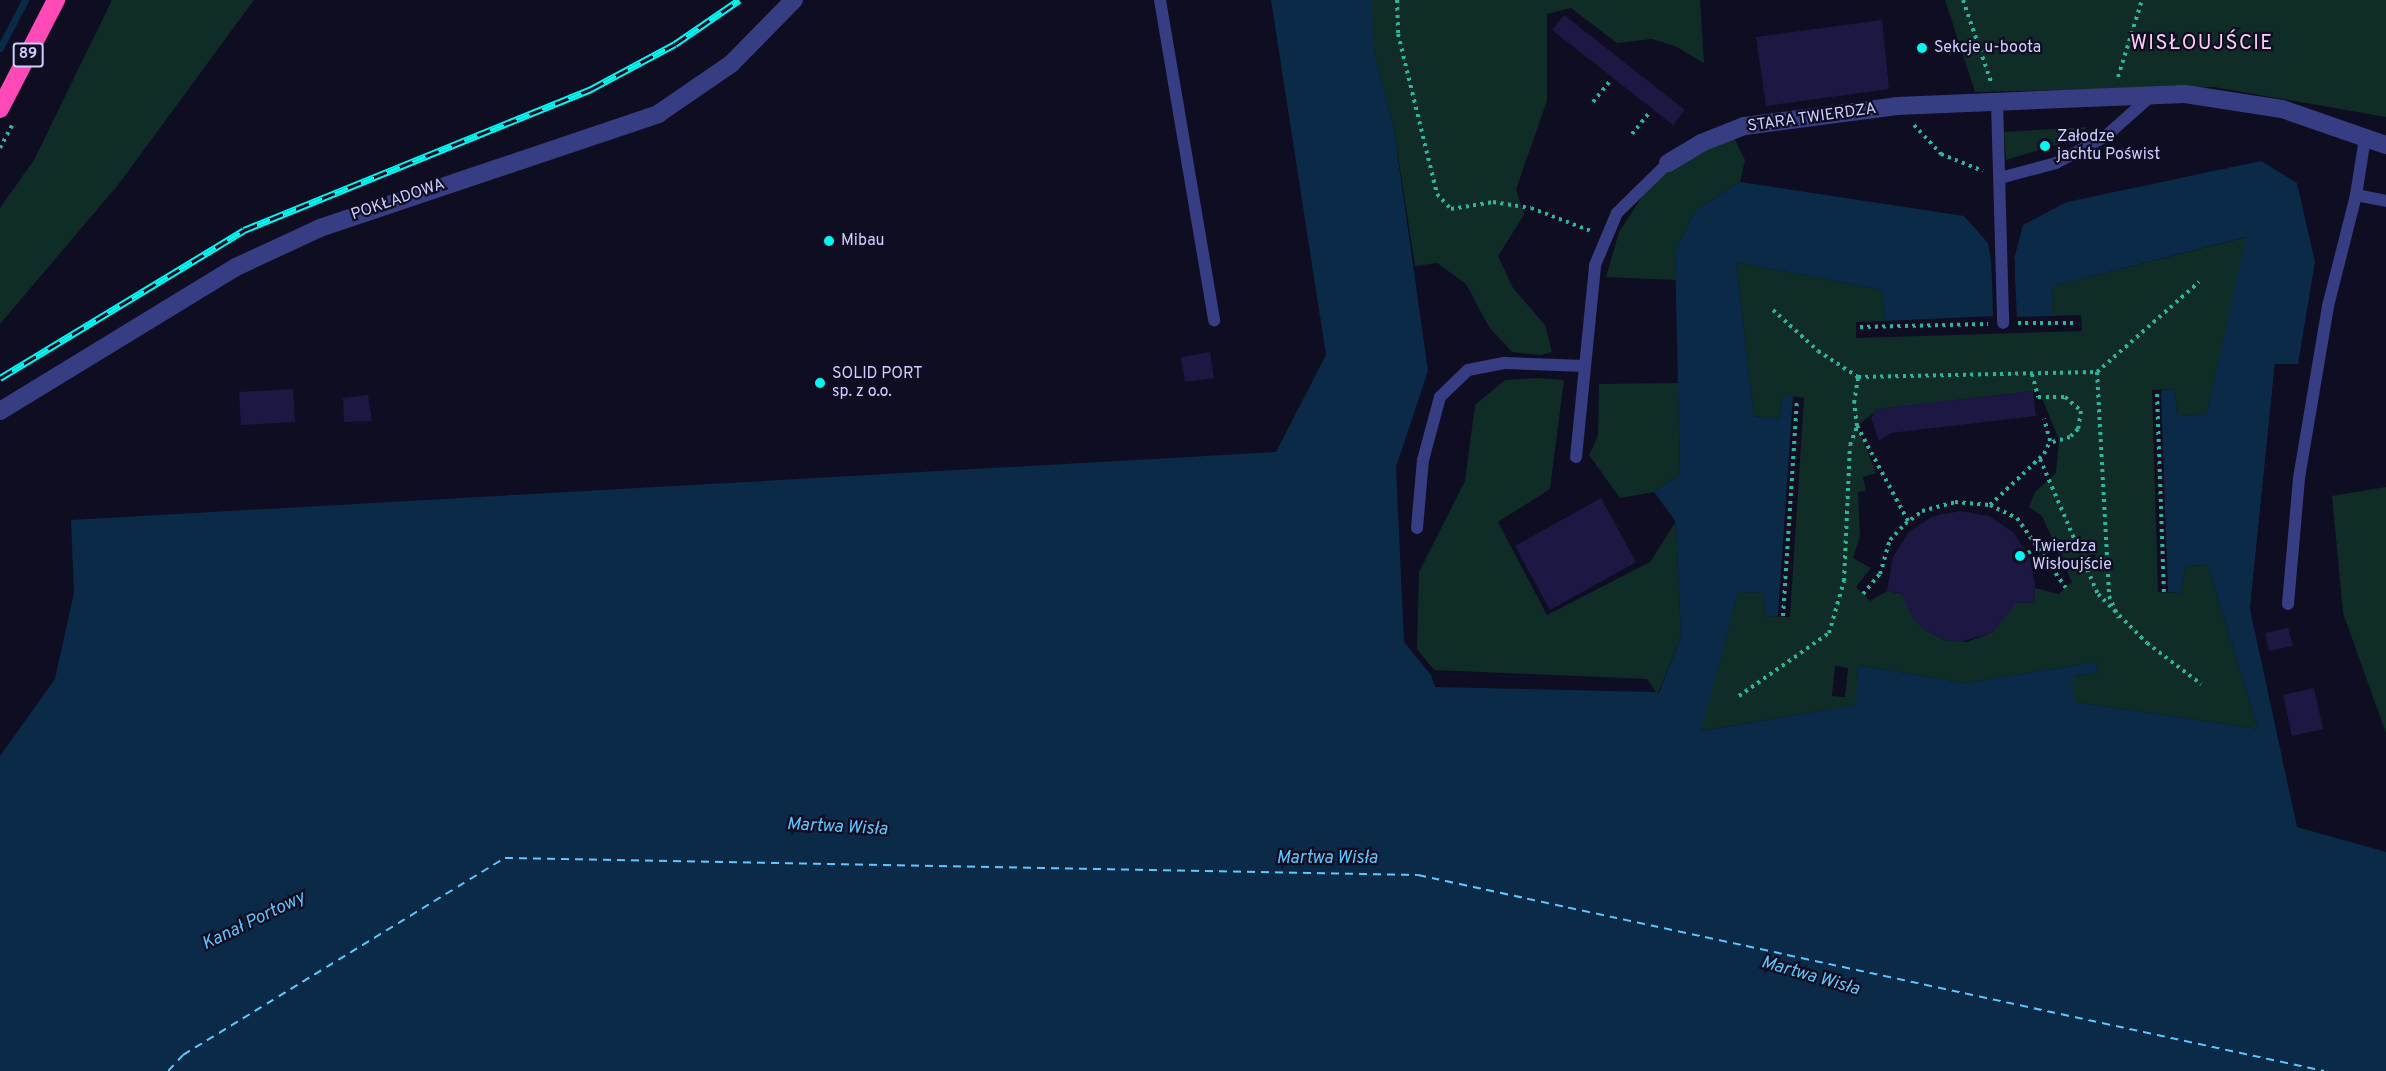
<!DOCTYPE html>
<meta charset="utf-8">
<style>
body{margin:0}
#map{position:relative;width:2386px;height:1071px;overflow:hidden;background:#0e0d22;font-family:Overpass,sans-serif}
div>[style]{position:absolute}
.green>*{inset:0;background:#102c27}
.water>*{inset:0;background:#0b2a48}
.pier>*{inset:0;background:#0e0d22}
.stream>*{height:7px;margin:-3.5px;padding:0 3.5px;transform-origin:3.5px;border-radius:3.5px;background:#0b2a48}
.ferry>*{height:1.5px;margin-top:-0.75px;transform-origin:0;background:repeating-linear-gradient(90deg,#5cc8ff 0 8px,transparent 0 14px)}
.building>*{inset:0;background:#1c1843}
.path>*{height:4px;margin-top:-2px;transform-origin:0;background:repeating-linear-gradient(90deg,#2bb69c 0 3px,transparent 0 7.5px)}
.lane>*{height:12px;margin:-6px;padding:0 6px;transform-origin:6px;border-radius:6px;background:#373d82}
.street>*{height:18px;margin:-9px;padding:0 9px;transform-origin:9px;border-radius:9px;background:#373d82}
.highway>*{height:18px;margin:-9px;padding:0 9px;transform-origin:9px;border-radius:9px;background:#ff49b7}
.rail>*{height:7px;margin-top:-3.5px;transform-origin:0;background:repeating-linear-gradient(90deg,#0e0d22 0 14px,#00f9f2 0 28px);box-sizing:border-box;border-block:2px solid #00f9f2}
.dots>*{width:16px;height:16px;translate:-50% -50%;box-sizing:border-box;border:3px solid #0e0d22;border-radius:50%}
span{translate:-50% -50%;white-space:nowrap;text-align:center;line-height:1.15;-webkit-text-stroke:4.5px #0e0d22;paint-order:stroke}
.shield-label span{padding:2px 4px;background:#0e0d22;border:2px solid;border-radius:4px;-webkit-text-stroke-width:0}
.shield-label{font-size:15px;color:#ceceff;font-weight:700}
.poi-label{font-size:16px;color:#ceceff}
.left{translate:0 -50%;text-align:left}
.street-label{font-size:16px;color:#ceceff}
.water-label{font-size:18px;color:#5cc8ff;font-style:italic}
.quarter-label{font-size:20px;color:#ffd0f4;letter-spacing:1.5px}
</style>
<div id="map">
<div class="green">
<div style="clip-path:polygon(112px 0,254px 0,118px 185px,0 324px,0 208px,34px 160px)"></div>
<div style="clip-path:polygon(1333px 0,1700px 0,1704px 63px,1675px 46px,1652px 39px,1617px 43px,1571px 8px,1547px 14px,1547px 101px,1516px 189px,1524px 215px,1498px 256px,1513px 288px,1545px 325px,1552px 352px,1541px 355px,1512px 352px,1489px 327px,1466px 284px,1437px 263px,1415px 266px,1394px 130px,1374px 51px)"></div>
<div style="clip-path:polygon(1945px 0,2386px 0,2386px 117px,2214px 87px,1975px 92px)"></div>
<div style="clip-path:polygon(2088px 127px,2059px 144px,2006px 160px,2004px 132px)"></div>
<div style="clip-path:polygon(1733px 136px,1745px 160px,1740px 182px,1695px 211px,1675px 251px,1676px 280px,1606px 277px,1619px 232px,1649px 186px,1688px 156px)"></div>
<div style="clip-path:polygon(evenodd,2247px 237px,2207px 414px,2177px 416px,2175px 389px,2152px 390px,2158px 592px,2181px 593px,2185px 566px,2208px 565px,2258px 729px,2074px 702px,2074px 676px,2098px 673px,2096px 662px,1966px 683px,1858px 665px,1857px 705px,1700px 731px,1738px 592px,1764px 593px,1765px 616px,1790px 617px,1804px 398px,1783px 395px,1779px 419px,1754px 416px,1736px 262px,1882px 290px,1885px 321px,1856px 322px,1856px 338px,2082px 331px,2081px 315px,2052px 316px,2053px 286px,2247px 237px,2033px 391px,2040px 393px,2059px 440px,2056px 473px,2035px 492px,2029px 507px,2042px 516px,2072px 582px,2059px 594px,2035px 588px,2034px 602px,2015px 603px,1993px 632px,1967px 642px,1944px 640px,1925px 630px,1913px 618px,1903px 594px,1887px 591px,1870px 601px,1856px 587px,1871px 568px,1853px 558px,1860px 536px,1858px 492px,1866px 491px,1863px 477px,1876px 473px,1857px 426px,1879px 409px,2033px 391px,2247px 237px,1835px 666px,1848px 668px,1845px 697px,1832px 696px,1835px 666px)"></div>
<div style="clip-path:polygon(1537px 378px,1564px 380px,1550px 489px,1498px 522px,1547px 615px,1650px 562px,1676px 521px,1681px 637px,1657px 696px,1647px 679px,1434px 670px,1417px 649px,1419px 572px,1465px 481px,1475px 405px,1505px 380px)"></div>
<div style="clip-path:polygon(1678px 383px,1680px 474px,1654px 492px,1620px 498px,1589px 455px,1598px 436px,1599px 384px)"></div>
<div style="clip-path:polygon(2386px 487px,2386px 733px,2343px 613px,2332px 496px)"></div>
</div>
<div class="water">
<div style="clip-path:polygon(evenodd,1271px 0,1371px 0,1374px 51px,1394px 130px,1428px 371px,1396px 467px,1404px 642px,1431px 675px,1647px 679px,1658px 695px,1681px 637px,1676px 522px,1654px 492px,1680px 474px,1675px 251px,1695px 211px,1740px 182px,1964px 216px,1988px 243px,1991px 260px,2014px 259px,2023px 225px,2067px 202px,2261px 161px,2297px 183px,2315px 262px,2298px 364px,2275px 364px,2250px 609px,2297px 827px,2386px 852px,2386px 1071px,0 1071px,0 756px,55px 679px,74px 593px,71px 520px,1276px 452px,1326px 355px,1271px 0,2246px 237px,2207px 414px,2177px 416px,2175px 389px,2161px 390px,2168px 592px,2181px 593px,2185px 566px,2208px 565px,2258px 729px,2074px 702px,2074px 676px,2098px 673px,2096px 662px,1966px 683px,1858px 665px,1856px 705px,1701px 731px,1738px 592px,1764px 593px,1765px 616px,1778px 616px,1793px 396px,1783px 395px,1779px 419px,1754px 416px,1736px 262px,1882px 290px,1885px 321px,1993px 316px,1992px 280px,2015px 279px,2017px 317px,2052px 316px,2053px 286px,2246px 237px)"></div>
</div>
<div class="pier">
<div style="clip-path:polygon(2015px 259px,2015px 279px,1992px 280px,1991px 260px)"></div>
<div style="clip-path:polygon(2275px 364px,2287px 364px,2278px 367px,2253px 610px,2250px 609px)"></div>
<div style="clip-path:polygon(1431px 675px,1647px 679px,1656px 692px,1435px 687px)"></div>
</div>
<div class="stream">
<div style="left:0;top:48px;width:54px;rotate:-62.5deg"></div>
</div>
<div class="ferry">
<div style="left:168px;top:1071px;width:22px;rotate:-47deg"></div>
<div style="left:183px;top:1055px;width:377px;rotate:-31.5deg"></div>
<div style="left:505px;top:858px;width:913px;rotate:1.07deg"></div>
<div style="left:1418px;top:875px;width:927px;rotate:12.21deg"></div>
</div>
<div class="building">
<div style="clip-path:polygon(1564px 15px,1685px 110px,1673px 125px,1552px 30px)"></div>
<div style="clip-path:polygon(1882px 20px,1889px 89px,1766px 106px,1756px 37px)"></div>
<div style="clip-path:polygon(1210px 352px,1214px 378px,1185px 382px,1181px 357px)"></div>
<div style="clip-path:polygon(293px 389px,295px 422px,241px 425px,239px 392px)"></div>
<div style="clip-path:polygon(2033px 391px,2036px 416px,1891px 433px,1879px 441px,1871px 418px,1877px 409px)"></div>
<div style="clip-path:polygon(368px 395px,372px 421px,344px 422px,343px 398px)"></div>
<div style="clip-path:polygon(1601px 498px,1636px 562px,1550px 610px,1515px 546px)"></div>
<div style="clip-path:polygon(1961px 511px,1989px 516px,2013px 532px,2029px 556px,2035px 584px,2034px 602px,2016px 603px,1993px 632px,1961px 642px,1944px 640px,1925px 630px,1913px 618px,1901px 593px,1887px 591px,1893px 557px,1909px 532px,1933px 516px)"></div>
<div style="clip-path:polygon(2288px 628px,2293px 646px,2269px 651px,2265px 633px)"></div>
<div style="clip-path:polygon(2314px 688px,2323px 729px,2292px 736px,2283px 695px)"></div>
</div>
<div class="path">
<div style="left:1397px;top:0;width:34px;rotate:88deg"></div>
<div style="left:1398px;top:34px;width:165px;rotate:76.3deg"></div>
<div style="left:1437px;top:194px;width:21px;rotate:47deg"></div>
<div style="left:1451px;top:209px;width:43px;rotate:-9.5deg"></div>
<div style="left:1493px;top:202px;width:38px;rotate:9deg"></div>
<div style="left:1531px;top:208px;width:64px;rotate:21deg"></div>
<div style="left:1963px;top:0;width:87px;rotate:71.1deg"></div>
<div style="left:2118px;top:77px;width:81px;rotate:-72.7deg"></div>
<div style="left:1593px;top:102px;width:27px;rotate:-51deg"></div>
<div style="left:1914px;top:125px;width:40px;rotate:47deg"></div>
<div style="left:1941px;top:154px;width:45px;rotate:22deg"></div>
<div style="left:1632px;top:134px;width:28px;rotate:-51deg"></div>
<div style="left:0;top:148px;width:26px;rotate:-62deg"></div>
<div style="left:1773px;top:310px;width:61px;rotate:42.3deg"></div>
<div style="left:1818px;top:351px;width:48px;rotate:33deg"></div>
<div style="left:2018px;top:323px;width:56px"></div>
<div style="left:1860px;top:327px;width:128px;rotate:-1.3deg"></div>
<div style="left:2097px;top:372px;width:136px;rotate:-41.4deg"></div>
<div style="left:2032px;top:374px;width:24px;rotate:75deg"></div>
<div style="left:2038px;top:397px;width:27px"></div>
<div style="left:2065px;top:397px;width:21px;rotate:41deg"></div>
<div style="left:2081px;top:411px;width:18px;rotate:99deg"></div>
<div style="left:2078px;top:429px;width:11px;rotate:135deg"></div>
<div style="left:2070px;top:437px;width:22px;rotate:164deg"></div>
<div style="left:2157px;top:394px;width:198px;rotate:88deg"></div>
<div style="left:2040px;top:459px;width:147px;rotate:66.8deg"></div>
<div style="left:2098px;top:594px;width:69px;rotate:45deg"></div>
<div style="left:2147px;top:643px;width:68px;rotate:37.2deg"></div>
<div style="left:1990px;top:505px;width:74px;rotate:-43.4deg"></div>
<div style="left:2044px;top:454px;width:14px;rotate:-65deg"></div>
<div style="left:2050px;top:441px;width:23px;rotate:-105deg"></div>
<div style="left:1908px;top:521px;width:108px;rotate:-118.2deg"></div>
<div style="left:1857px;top:426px;width:23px;rotate:-97deg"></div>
<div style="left:1854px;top:403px;width:26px;rotate:-81deg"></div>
<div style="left:1858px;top:377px;width:239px;rotate:-1.2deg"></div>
<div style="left:2097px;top:372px;width:224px;rotate:86.9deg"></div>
<div style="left:2109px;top:596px;width:24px;rotate:66deg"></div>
<div style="left:2028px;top:553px;width:4px;rotate:-34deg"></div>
<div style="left:1863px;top:594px;width:26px;rotate:-50deg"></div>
<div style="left:1880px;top:574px;width:35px;rotate:-74deg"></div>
<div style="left:1890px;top:540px;width:22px;rotate:-47deg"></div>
<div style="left:1905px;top:524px;width:21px;rotate:-37deg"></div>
<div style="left:1922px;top:511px;width:34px;rotate:-15deg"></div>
<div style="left:1955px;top:502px;width:35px;rotate:5deg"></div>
<div style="left:1990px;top:505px;width:30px;rotate:26deg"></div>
<div style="left:2017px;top:518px;width:85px;rotate:55deg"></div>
<div style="left:1783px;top:616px;width:214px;rotate:-86.3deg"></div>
<div style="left:1739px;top:696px;width:110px;rotate:-35deg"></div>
<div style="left:1829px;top:633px;width:54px;rotate:-73.9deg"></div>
<div style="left:1844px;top:581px;width:136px;rotate:-87.5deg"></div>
<div style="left:1850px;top:445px;width:19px;rotate:-69deg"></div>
</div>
<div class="lane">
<div style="left:1160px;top:0;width:325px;rotate:80.4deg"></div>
<div style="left:1997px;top:102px;width:221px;rotate:88.4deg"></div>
<div style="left:2000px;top:178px;width:58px;rotate:-15deg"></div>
<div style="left:2056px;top:163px;width:32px;rotate:-28deg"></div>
<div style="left:2084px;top:148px;width:26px;rotate:-29deg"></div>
<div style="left:2107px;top:135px;width:60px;rotate:-41.6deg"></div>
<div style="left:2356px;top:195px;width:31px;rotate:11deg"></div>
<div style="left:1576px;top:457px;width:193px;rotate:-84.3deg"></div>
<div style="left:1595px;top:265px;width:56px;rotate:-67.1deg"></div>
<div style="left:1617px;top:213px;width:71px;rotate:-44.4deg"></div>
<div style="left:1417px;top:528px;width:68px;rotate:-85deg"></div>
<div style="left:1423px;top:460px;width:65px;rotate:-74.9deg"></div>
<div style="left:1440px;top:397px;width:39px;rotate:-44deg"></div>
<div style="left:1468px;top:370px;width:38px;rotate:-11deg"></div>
<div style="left:1505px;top:363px;width:80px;rotate:2.1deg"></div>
<div style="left:2288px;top:604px;width:126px;rotate:-85deg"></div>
<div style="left:2299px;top:478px;width:174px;rotate:-80.4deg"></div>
<div style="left:2328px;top:306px;width:114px;rotate:-75.8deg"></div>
<div style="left:2356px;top:195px;width:58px;rotate:-81deg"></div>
</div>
<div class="street">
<div style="left:1668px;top:163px;width:39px;rotate:-31deg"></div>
<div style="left:1701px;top:143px;width:46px;rotate:-21.6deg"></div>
<div style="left:1744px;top:126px;width:154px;rotate:-7.4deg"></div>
<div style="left:1897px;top:106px;width:288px;rotate:-2.4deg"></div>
<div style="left:2185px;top:94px;width:98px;rotate:8.8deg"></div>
<div style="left:2282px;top:109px;width:110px;rotate:19.1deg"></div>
<div style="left:0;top:411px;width:276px;rotate:-31.4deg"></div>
<div style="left:236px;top:267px;width:93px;rotate:-24.9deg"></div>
<div style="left:320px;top:228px;width:357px;rotate:-18.6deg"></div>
<div style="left:658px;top:114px;width:88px;rotate:-34.4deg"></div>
<div style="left:731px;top:64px;width:90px;rotate:-45.5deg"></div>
</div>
<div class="highway">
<div style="left:0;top:109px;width:123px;rotate:-62.8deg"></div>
</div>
<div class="rail">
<div style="left:0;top:378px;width:285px;rotate:-31.2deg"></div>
<div style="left:244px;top:230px;width:375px;rotate:-22.1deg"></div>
<div style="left:591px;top:89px;width:95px;rotate:-28.2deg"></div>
<div style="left:675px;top:44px;width:78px;rotate:-34.5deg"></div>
</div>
<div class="dots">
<div style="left:1922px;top:48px;background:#00f9f2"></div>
<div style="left:2045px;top:146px;background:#00f9f2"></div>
<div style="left:829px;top:241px;background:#00f9f2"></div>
<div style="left:820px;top:383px;background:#00f9f2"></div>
<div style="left:2020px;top:556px;background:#00f9f2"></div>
</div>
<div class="shield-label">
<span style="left:28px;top:55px">89</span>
</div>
<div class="poi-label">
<span class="left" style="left:1934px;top:48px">Sekcje u-boota</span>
<span class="left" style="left:2057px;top:146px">Załodze<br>jachtu Poświst</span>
<span class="left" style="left:841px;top:241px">Mibau</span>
<span class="left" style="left:832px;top:383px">SOLID PORT<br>sp. z o.o.</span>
<span class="left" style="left:2032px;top:556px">Twierdza<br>Wisłoujście</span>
</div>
<div class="street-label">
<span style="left:1812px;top:118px;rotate:-8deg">STARA TWIERDZA</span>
<span style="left:398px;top:200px;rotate:-19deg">POKŁADOWA</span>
</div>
<div class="water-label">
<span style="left:837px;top:828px;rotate:3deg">Martwa Wisła</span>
<span style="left:1327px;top:859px">Martwa Wisła</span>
<span style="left:254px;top:922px;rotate:-26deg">Kanał Portowy</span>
<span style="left:1810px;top:977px;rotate:16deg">Martwa Wisła</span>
</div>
<div class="quarter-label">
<span style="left:2202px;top:44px">WISŁOUJŚCIE</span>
</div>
</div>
